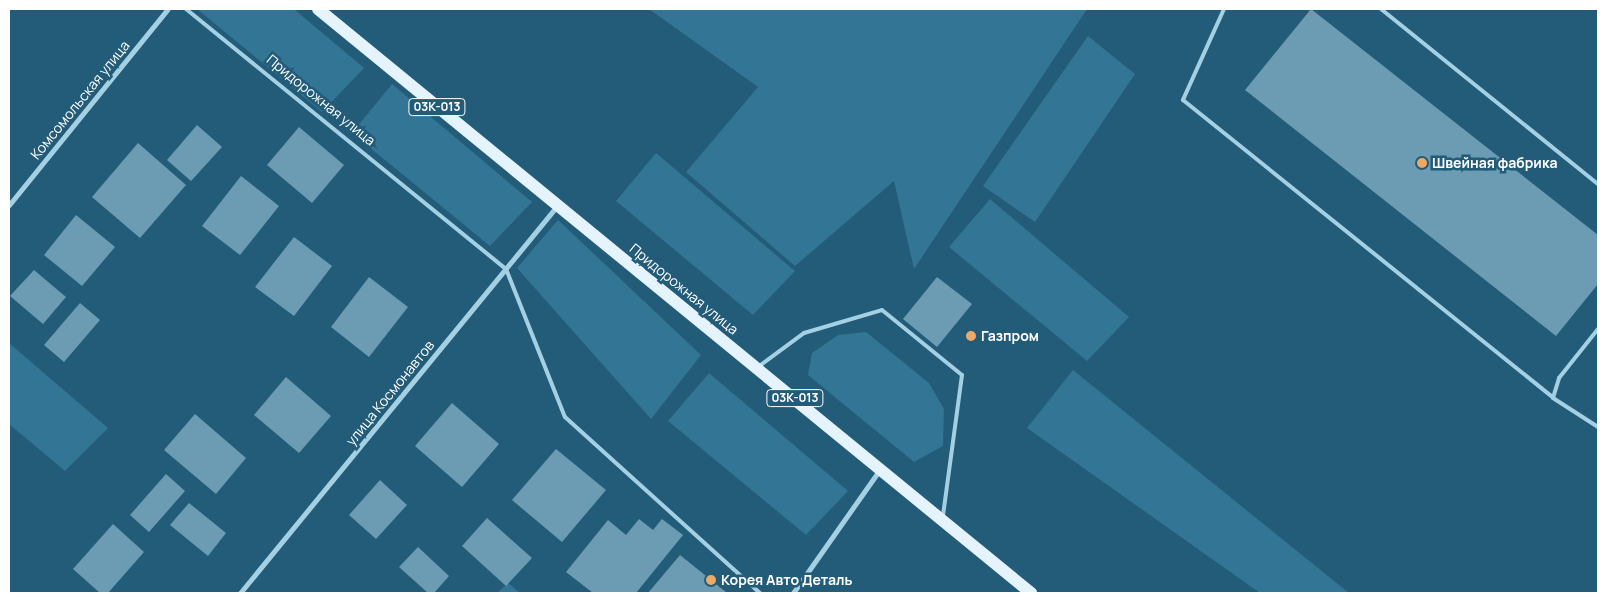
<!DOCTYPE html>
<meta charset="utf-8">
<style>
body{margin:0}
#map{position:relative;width:1607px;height:602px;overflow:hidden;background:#235c79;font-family:Manrope,sans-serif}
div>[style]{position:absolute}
.green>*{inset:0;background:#337594}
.building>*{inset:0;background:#6c9cb3}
.lane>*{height:4px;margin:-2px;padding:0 2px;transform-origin:2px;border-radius:2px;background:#a4d0e4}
.street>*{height:5px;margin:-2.5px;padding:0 2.5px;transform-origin:2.5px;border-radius:2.5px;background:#a4d0e4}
.primary>*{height:12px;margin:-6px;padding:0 6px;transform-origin:6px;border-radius:6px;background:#e4f3fc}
.dots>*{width:14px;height:14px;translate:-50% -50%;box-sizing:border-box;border:2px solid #235c79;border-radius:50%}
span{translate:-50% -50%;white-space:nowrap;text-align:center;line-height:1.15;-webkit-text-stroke:5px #235c79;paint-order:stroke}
.shield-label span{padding:1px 4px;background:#235c79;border:1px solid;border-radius:4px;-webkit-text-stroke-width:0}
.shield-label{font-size:12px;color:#fff;font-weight:700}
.street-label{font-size:14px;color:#fff}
.poi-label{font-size:14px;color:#fff;font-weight:700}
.left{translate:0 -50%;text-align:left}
.frame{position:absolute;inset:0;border:10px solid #fff;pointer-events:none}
</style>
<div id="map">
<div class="green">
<div style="clip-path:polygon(197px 9px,294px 9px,364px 68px,322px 112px)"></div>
<div style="clip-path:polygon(649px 9px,1087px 9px,914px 269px,894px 181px,795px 266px,686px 172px,758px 87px)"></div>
<div style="clip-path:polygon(1088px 36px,1135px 74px,1035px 222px,983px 186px)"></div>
<div style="clip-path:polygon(392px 84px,532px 202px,490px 246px,352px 133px)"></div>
<div style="clip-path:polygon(656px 153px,795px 271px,753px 315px,616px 201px)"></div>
<div style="clip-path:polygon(990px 199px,1129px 317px,1087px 361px,949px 247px)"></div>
<div style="clip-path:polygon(558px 220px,701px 355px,651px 419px,517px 268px)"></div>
<div style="clip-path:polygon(866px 332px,929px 383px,944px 409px,943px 446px,914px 462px,808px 375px,812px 353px,838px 335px)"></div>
<div style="clip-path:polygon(9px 343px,108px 428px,65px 471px,9px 424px)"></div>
<div style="clip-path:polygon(1073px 370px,1349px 593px,1260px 593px,1027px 428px)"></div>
<div style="clip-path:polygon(709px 373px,848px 491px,806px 535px,668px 421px)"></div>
<div style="clip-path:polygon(508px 583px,520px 593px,497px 593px)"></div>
</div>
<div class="building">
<div style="clip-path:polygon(1311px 9px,1598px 235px,1598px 284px,1556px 336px,1245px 90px)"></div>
<div style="clip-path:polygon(197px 125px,222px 147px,191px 181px,167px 160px)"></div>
<div style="clip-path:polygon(299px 127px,344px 165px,312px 203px,267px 165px)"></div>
<div style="clip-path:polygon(138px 143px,186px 185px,140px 238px,92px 197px)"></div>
<div style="clip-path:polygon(241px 176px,279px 206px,240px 255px,202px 226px)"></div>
<div style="clip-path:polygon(76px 215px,115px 247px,82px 286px,44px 255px)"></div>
<div style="clip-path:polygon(294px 237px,332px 266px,294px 316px,255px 287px)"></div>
<div style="clip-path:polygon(34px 270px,66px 297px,43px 324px,10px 296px)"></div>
<div style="clip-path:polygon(369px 277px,408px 307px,369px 357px,331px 327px)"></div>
<div style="clip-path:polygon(937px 277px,972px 304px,937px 347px,903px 319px)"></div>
<div style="clip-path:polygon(80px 303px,100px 320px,64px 362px,44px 345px)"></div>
<div style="clip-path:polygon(286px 377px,331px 416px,299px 453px,254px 415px)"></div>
<div style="clip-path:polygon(452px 403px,499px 444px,462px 487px,415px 446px)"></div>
<div style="clip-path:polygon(195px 414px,246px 458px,216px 494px,164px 450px)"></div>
<div style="clip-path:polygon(556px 449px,606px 490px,562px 542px,512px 500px)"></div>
<div style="clip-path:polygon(166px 474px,185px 491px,149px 532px,130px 515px)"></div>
<div style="clip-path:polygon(380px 480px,407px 505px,376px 539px,349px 515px)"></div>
<div style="clip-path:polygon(189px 503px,226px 533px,208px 556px,170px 525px)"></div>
<div style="clip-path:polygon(487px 518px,532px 558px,506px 586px,462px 546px)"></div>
<div style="clip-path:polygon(639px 519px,653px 530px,662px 519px,683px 535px,636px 593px,593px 593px,566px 572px,608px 520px,626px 535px)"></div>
<div style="clip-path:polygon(113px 524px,144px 552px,108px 593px,100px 593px,73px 569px)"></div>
<div style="clip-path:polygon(418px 547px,449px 576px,434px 593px,428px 593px,399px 567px)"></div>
<div style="clip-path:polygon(680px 555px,711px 580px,727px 593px,648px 593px)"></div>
</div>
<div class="lane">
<div style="left:186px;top:9px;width:412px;rotate:39.1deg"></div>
<div style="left:506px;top:269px;width:159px;rotate:68.3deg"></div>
<div style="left:565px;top:417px;width:263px;rotate:42.1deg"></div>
<div style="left:1224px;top:9px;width:100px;rotate:114.3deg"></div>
<div style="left:1183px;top:100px;width:475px;rotate:38.8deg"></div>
<div style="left:1553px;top:398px;width:54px;rotate:32.8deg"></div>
<div style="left:1381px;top:9px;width:279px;rotate:38.9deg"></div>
<div style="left:758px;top:367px;width:57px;rotate:-36.5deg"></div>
<div style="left:804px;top:333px;width:81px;rotate:-16.4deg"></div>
<div style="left:882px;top:310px;width:103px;rotate:39.1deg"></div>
<div style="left:962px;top:375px;width:142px;rotate:97.7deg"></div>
<div style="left:1553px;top:398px;width:21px;rotate:-73deg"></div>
<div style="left:1559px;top:378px;width:63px;rotate:-51.5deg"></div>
</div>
<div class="street">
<div style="left:9px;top:205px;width:252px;rotate:-51deg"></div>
<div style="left:240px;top:593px;width:500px;rotate:-50.68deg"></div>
<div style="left:793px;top:593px;width:151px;rotate:-54.9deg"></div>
</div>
<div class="primary">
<div style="left:318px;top:9px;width:922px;rotate:39.32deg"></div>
</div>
<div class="dots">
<div style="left:1422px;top:163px;background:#efa967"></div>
<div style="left:971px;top:336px;background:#efa967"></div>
<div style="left:711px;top:580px;background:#efa967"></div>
</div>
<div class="shield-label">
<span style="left:437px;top:107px">03К-013</span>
<span style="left:795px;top:398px">03К-013</span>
</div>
<div class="street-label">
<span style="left:80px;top:100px;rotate:-51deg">Комсомольская улица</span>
<span style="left:321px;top:100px;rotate:39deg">Придорожная улица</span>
<span style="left:684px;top:289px;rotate:39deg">Придорожная улица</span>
<span style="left:390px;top:393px;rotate:-51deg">улица Космонавтов</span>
</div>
<div class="poi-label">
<span class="left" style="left:1432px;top:163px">Швейная фабрика</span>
<span class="left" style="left:981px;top:336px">Газпром</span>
<span class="left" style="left:721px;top:580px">Корея Авто Деталь</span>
</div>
<div class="frame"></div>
</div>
